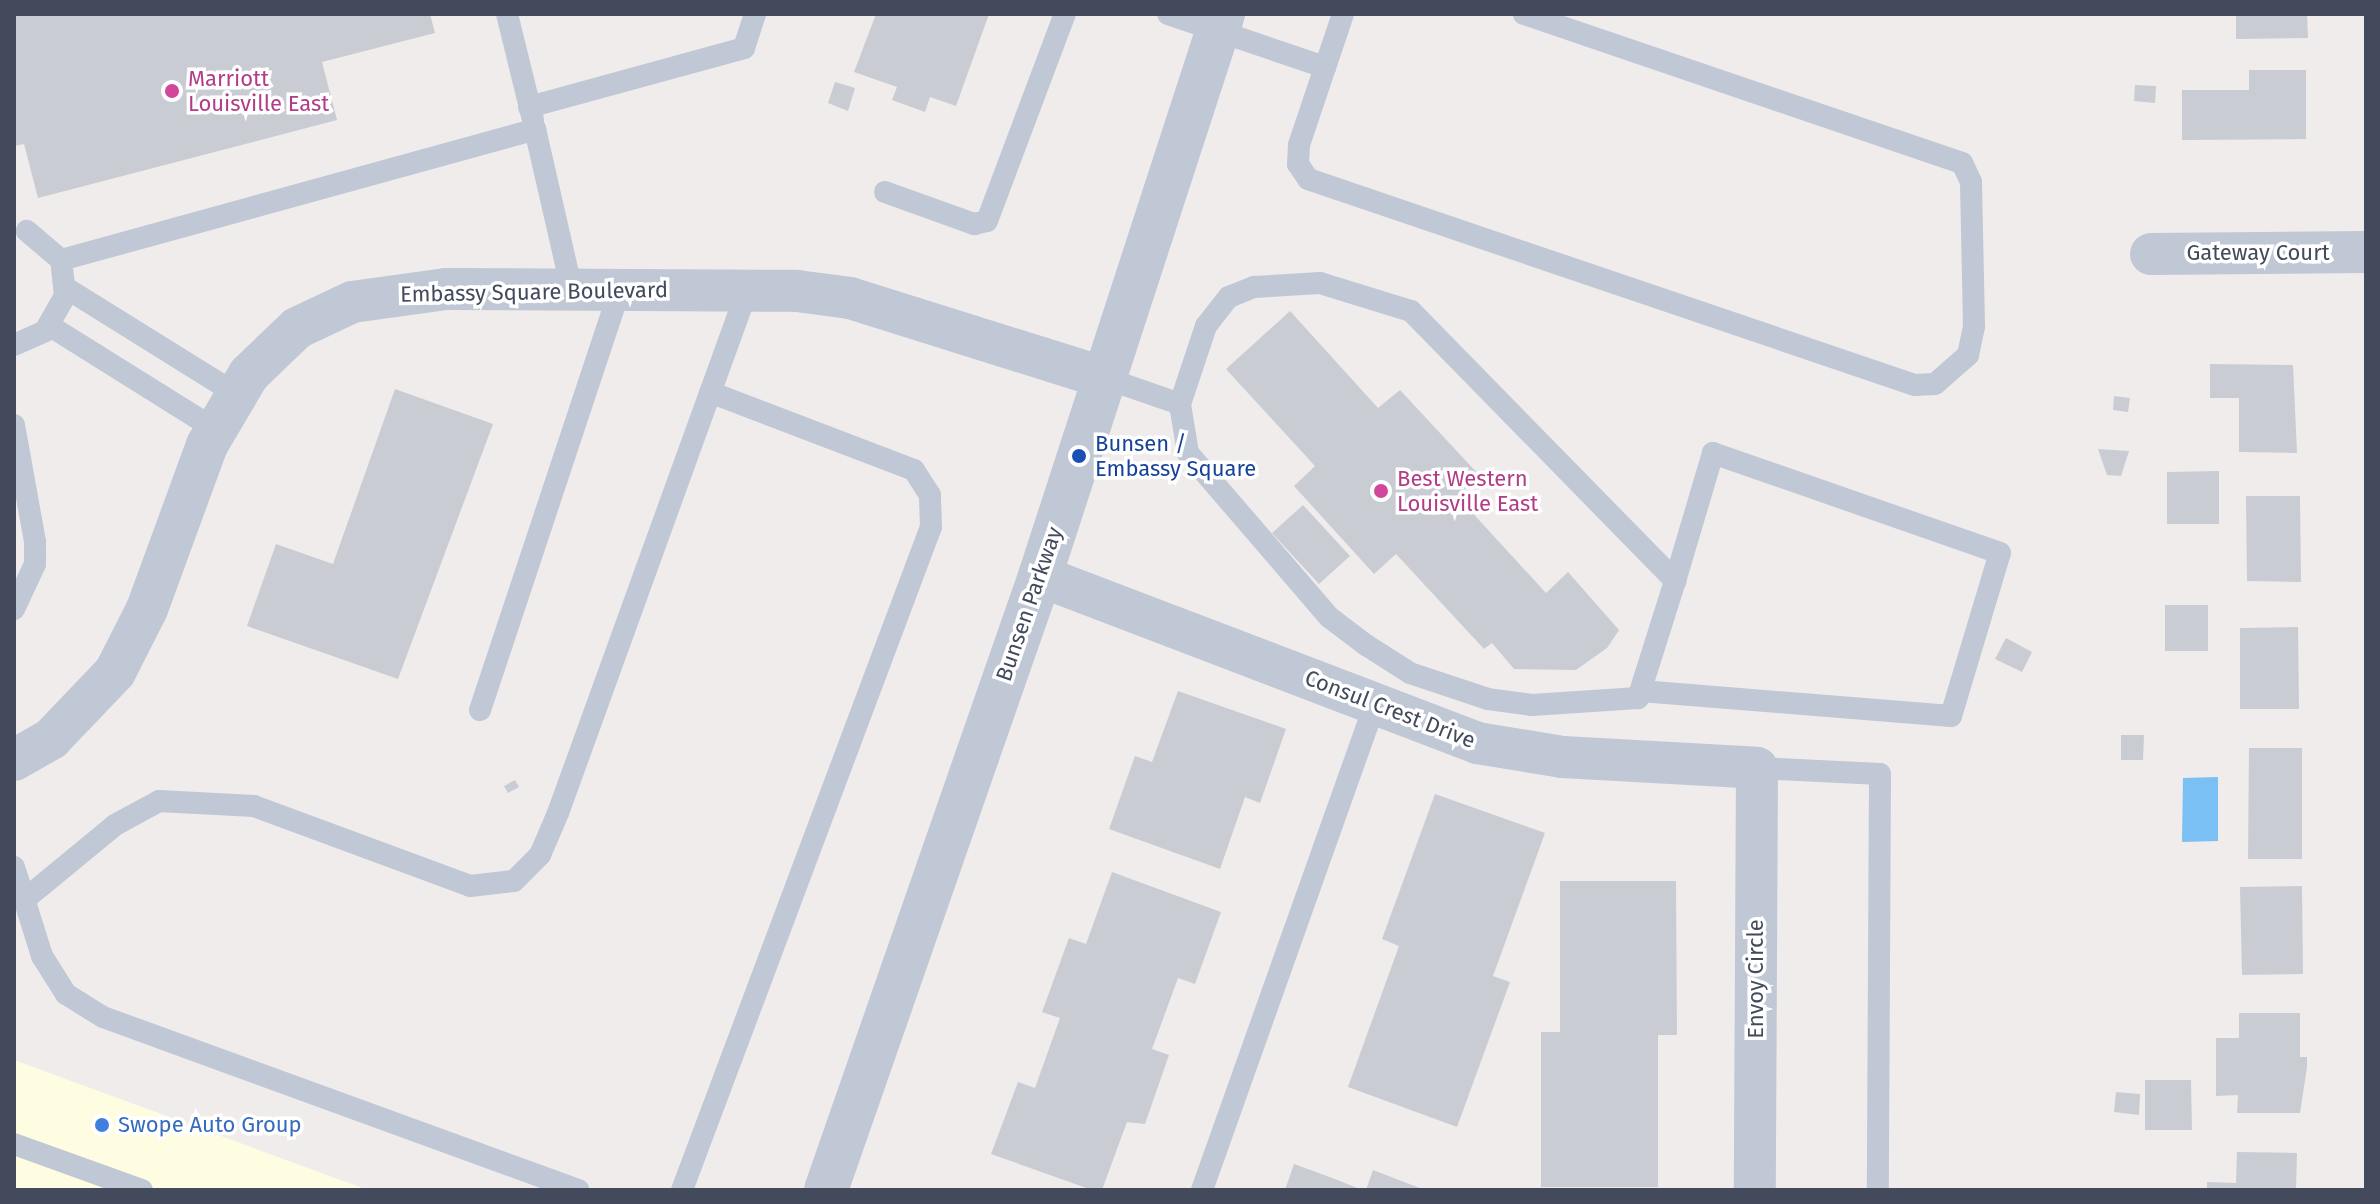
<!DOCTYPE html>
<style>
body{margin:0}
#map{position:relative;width:2380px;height:1204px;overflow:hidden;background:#efeceb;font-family:"Fira Sans",sans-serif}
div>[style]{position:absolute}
.commercial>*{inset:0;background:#fefce1}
.water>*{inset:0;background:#7bc0f5}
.building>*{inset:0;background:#caccd4}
.service>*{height:22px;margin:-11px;padding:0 11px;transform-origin:11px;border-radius:11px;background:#c0c7d5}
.minor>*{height:42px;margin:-21px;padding:0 21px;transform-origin:21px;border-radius:21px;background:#c0c7d5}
.tertiary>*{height:44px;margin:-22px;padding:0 22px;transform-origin:22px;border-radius:22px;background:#c0c7d5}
.dots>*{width:22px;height:22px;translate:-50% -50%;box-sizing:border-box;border:4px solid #fff;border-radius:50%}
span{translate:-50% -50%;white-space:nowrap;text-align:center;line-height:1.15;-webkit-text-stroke:7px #fff;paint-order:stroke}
.hotel-label{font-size:22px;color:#b23c85}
.left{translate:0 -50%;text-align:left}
.street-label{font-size:22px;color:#424a5b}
.transit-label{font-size:22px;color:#164399}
.shop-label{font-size:22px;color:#366cbe}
.frame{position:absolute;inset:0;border:16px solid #424a5b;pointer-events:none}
</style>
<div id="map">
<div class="commercial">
<div style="clip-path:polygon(14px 1060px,368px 1190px,14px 1190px)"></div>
</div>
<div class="water">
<div style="clip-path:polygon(2218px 777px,2218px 841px,2182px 842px,2183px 778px)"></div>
</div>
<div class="building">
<div style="clip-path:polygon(14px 14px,430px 14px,435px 33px,322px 62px,337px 120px,38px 198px,24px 144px,14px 146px)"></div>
<div style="clip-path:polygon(876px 14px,989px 14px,956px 106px,930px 97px,925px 112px,892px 100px,897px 87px,854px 72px)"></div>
<div style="clip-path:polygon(2236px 14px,2307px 14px,2308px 38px,2236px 39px)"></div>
<div style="clip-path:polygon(2249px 70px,2306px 70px,2306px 139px,2182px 140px,2182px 90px,2249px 90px)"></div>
<div style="clip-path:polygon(835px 82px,855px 88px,848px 111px,828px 103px)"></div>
<div style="clip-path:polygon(2135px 85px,2156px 86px,2155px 103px,2134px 101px)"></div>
<div style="clip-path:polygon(1290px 311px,1378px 408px,1400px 390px,1480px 476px,1457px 496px,1546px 593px,1568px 572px,1619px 630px,1607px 648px,1576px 670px,1514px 669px,1492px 643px,1484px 649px,1396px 554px,1374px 574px,1294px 486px,1315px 466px,1226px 369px)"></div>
<div style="clip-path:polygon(2210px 364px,2293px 365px,2297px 453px,2239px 452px,2239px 398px,2210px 398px)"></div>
<div style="clip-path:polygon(395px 389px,493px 424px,398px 679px,247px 626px,276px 544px,333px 564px)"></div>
<div style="clip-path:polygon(2114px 396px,2130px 398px,2128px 412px,2113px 410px)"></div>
<div style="clip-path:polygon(2098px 449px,2129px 451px,2121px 476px,2107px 475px)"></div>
<div style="clip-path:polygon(2219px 471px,2219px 524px,2167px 524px,2167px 472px)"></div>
<div style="clip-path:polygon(2246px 496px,2300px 496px,2301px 582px,2247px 581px)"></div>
<div style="clip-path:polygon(1303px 505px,1350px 556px,1319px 584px,1272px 533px)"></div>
<div style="clip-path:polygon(2165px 605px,2208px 605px,2208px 651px,2165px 651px)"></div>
<div style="clip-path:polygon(2298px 627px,2299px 709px,2240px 709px,2240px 628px)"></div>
<div style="clip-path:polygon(2006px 638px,2032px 652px,2022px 672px,1995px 659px)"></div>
<div style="clip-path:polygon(1178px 691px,1286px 729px,1260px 803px,1245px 797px,1220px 869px,1109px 829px,1135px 756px,1152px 762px)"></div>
<div style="clip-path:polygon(2121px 735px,2144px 735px,2143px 760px,2121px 760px)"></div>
<div style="clip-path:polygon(2249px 748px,2302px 748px,2302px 859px,2248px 859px)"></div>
<div style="clip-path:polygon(515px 780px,519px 787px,508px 793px,504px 786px)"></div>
<div style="clip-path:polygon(1435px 794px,1545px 833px,1493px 976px,1510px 982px,1457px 1127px,1348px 1087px,1399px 946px,1382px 939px)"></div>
<div style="clip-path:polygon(1112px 872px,1221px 912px,1195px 984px,1178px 978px,1152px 1049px,1169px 1055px,1145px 1124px,1127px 1122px,1102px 1190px,1092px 1190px,991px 1154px,1018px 1082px,1035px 1088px,1060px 1018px,1042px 1012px,1069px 938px,1086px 944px)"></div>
<div style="clip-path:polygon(1560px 881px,1676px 881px,1677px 1035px,1658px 1035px,1658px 1187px,1541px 1187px,1541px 1032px,1560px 1032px)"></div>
<div style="clip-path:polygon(2302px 886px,2303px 974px,2242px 975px,2240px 887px)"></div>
<div style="clip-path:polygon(2239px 1013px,2300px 1013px,2300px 1057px,2307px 1057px,2307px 1067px,2300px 1113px,2237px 1113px,2238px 1095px,2216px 1096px,2216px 1038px,2239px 1038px)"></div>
<div style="clip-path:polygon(2145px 1080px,2191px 1080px,2192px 1130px,2145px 1130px)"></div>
<div style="clip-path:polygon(2116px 1092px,2140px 1094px,2139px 1115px,2114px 1112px)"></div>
<div style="clip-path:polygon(2237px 1152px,2297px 1153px,2296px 1190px,2207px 1190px,2207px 1182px,2236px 1183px)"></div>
<div style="clip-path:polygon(1294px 1164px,1335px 1179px,1362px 1190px,1285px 1190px)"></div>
<div style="clip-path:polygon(1373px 1170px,1425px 1190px,1366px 1190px)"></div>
</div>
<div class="service">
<div style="left:507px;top:14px;width:109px;rotate:76.2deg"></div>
<div style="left:1168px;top:14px;width:166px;rotate:18.7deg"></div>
<div style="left:1343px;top:14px;width:138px;rotate:108.6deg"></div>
<div style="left:1299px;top:145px;width:19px;rotate:93deg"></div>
<div style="left:1298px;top:164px;width:18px;rotate:56deg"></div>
<div style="left:1308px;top:179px;width:641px;rotate:18.75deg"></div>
<div style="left:1915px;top:385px;width:20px;rotate:-3deg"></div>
<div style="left:1935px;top:384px;width:44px;rotate:-41.3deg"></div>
<div style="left:1968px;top:355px;width:30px;rotate:-78deg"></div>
<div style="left:1974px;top:326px;width:144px;rotate:-91.2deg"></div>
<div style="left:1971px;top:182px;width:21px;rotate:-115deg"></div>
<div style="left:1962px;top:163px;width:463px;rotate:-161.2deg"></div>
<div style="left:529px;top:107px;width:223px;rotate:-15.3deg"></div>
<div style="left:744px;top:48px;width:36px;rotate:-72deg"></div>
<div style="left:885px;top:192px;width:95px;rotate:19.8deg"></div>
<div style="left:974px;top:224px;width:13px;rotate:-13deg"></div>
<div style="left:987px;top:221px;width:221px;rotate:-69.4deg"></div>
<div style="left:61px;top:260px;width:492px;rotate:-15.4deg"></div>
<div style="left:535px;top:129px;width:165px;rotate:77.1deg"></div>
<div style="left:66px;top:288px;width:199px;rotate:31.9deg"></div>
<div style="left:50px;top:326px;width:195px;rotate:32deg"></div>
<div style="left:14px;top:345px;width:34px;rotate:-24deg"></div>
<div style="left:45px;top:331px;width:40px;rotate:-60.3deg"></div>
<div style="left:65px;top:296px;width:36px;rotate:-96deg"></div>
<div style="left:61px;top:260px;width:45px;rotate:-139.5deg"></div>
<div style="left:1105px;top:378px;width:79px;rotate:19.1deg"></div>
<div style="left:1180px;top:404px;width:82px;rotate:-71.6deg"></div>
<div style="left:1206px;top:326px;width:37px;rotate:-52deg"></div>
<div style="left:1229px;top:297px;width:27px;rotate:-22deg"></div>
<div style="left:1254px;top:287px;width:66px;rotate:-3.5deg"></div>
<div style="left:1320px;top:283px;width:95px;rotate:17.1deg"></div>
<div style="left:1411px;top:311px;width:378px;rotate:45.6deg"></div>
<div style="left:1675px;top:581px;width:123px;rotate:107.5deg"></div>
<div style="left:1638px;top:698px;width:106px;rotate:176.2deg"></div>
<div style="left:1532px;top:705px;width:44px;rotate:-172.2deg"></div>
<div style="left:1488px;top:699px;width:82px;rotate:-161.6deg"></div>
<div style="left:1410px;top:673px;width:52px;rotate:-147.5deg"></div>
<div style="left:1366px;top:645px;width:46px;rotate:-142.9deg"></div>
<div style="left:1329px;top:617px;width:216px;rotate:-130.7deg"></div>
<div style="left:1188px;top:453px;width:50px;rotate:-99.3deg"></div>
<div style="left:14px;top:425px;width:119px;rotate:79.8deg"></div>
<div style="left:35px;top:542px;width:22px;rotate:90deg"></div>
<div style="left:35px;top:564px;width:50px;rotate:115deg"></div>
<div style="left:1641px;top:691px;width:311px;rotate:4.6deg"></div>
<div style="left:1951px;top:716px;width:170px;rotate:-73.3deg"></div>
<div style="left:2000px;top:553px;width:304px;rotate:-160.8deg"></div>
<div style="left:1713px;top:453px;width:134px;rotate:106.5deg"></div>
<div style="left:480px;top:710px;width:443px;rotate:-71.6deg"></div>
<div style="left:1757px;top:768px;width:123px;rotate:2.8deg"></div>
<div style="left:1880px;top:774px;width:416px;rotate:90.3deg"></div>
<div style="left:14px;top:867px;width:93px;rotate:72.5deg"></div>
<div style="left:42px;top:956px;width:45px;rotate:57.7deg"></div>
<div style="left:66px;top:994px;width:44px;rotate:31.9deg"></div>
<div style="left:103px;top:1017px;width:506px;rotate:20.01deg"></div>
<div style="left:24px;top:900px;width:118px;rotate:-39.5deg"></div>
<div style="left:115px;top:825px;width:50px;rotate:-28.6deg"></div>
<div style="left:159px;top:801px;width:95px;rotate:3deg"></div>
<div style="left:254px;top:806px;width:230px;rotate:20.3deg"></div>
<div style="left:470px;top:886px;width:44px;rotate:-6.5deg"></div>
<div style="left:514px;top:881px;width:37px;rotate:-45deg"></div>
<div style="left:540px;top:855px;width:46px;rotate:-66.8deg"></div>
<div style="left:558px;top:813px;width:555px;rotate:-70.1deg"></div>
<div style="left:14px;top:1144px;width:136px;rotate:19.8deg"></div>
<div style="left:682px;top:1190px;width:708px;rotate:-69.42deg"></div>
<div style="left:931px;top:527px;width:32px;rotate:-92deg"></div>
<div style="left:930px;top:495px;width:30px;rotate:-123deg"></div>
<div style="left:914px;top:470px;width:218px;rotate:-159.1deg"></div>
<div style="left:1202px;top:1190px;width:516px;rotate:-70.41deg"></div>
</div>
<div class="minor">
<div style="left:2151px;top:254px;width:215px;rotate:-0.5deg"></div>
<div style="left:1040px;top:576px;width:468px;rotate:20.9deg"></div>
<div style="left:1477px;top:743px;width:87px;rotate:9.2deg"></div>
<div style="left:1563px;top:757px;width:194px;rotate:3.2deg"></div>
<div style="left:1757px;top:768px;width:422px;rotate:90.3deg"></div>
<div style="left:14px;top:760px;width:43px;rotate:-29.6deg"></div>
<div style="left:51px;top:739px;width:93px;rotate:-46.3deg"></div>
<div style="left:115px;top:672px;width:71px;rotate:-63.1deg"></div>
<div style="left:147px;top:609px;width:175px;rotate:-69.9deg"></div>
<div style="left:207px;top:445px;width:82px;rotate:-59.4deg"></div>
<div style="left:249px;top:374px;width:66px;rotate:-43.8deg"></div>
<div style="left:297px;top:328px;width:61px;rotate:-25.3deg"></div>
<div style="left:352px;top:302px;width:95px;rotate:-7.9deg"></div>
<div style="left:446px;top:289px;width:351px;rotate:0.3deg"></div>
<div style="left:797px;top:291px;width:53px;rotate:7.5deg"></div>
<div style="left:850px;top:298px;width:267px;rotate:17.4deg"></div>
</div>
<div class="tertiary">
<div style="left:826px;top:1190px;width:650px;rotate:-70.78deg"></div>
<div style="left:1040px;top:576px;width:591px;rotate:-71.96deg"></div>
</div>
<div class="dots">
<div style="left:172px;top:91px;background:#d1479c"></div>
<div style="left:1079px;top:456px;background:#1a4fb4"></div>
<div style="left:1381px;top:491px;background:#d1479c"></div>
<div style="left:102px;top:1125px;background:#3f7fe0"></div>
</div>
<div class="hotel-label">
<span class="left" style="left:188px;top:91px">Marriott<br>Louisville East</span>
<span class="left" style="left:1397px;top:491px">Best Western<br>Louisville East</span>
</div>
<div class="street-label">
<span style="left:2258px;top:253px">Gateway Court</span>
<span style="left:534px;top:292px;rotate:-1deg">Embassy Square Boulevard</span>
<span style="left:1029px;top:604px;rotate:-71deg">Bunsen Parkway</span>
<span style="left:1390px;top:709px;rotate:21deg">Consul Crest Drive</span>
<span style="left:1756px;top:979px;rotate:-90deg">Envoy Circle</span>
</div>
<div class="transit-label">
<span class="left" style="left:1095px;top:456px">Bunsen /<br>Embassy Square</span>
</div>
<div class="shop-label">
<span class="left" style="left:118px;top:1125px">Swope Auto Group</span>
</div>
<div class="frame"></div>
</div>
